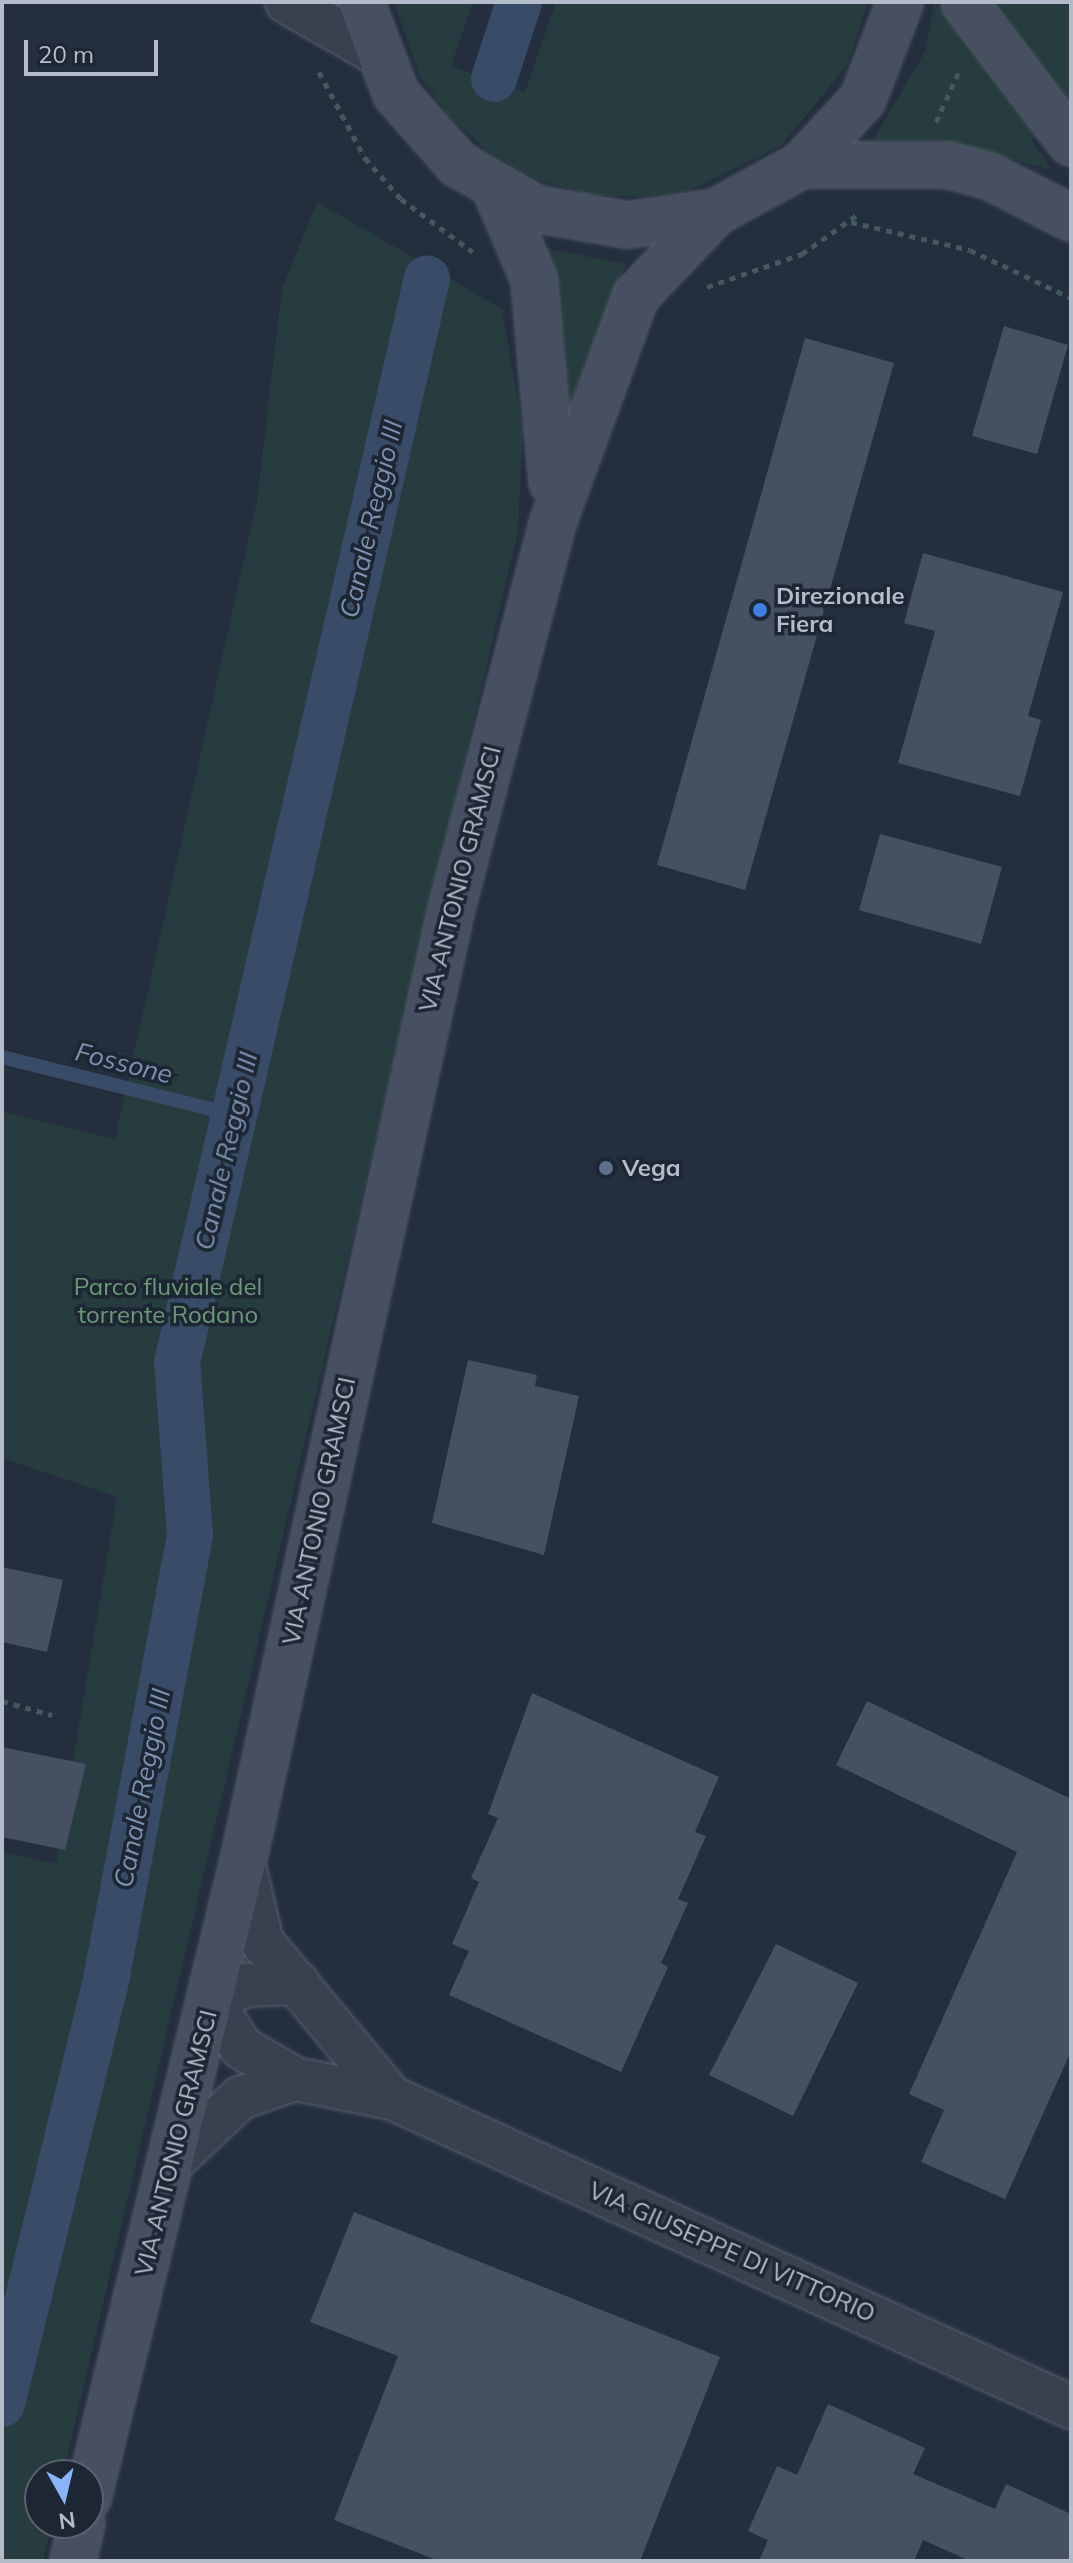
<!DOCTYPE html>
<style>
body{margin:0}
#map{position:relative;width:1073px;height:2563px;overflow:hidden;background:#242f3e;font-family:Mulish,sans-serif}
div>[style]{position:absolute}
.green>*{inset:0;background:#263c3f}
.stream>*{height:14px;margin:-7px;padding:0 7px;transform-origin:7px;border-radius:7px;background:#394c67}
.canal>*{height:46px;margin:-23px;padding:0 23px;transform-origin:23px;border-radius:23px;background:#394c67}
.building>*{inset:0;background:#455162}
.path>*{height:5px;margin-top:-2.5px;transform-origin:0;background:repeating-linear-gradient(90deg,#44595c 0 6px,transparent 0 12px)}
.roads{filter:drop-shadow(0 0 2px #565f6c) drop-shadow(0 0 2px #565f6c)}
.street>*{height:42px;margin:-21px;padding:0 21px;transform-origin:21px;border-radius:21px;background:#38414e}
.secondary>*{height:44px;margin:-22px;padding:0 22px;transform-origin:22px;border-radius:22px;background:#465061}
.dots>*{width:22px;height:22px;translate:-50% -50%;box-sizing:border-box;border:4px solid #1d2633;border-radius:50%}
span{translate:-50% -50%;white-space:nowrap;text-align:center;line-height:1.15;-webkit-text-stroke:7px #1d2633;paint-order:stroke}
.poi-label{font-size:24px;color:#b4bcc9;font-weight:700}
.left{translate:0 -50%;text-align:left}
.street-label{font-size:24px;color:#b4bcc9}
.park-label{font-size:24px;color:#6b9a76}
.water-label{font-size:26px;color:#7c92b1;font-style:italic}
.frame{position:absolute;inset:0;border:4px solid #b4bcc9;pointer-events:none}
.north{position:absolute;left:24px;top:2459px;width:80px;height:80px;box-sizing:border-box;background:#1d2633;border:2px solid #59626f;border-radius:50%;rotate:172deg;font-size:22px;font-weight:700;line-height:32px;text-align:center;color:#b4bcc9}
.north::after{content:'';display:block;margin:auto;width:28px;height:36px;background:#8ab4f8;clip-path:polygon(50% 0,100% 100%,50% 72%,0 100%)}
.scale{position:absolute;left:24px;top:40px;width:134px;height:36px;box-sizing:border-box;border:4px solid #b4bcc9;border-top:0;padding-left:10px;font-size:24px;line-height:28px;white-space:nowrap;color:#b4bcc9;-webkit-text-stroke:6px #1d2633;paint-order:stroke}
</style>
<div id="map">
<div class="green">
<div style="clip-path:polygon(394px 2px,473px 2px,451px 66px,525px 92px,556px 2px,868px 2px,848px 64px,782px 145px,689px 191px,637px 197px,585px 194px,534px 178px,489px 152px,450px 117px,419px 75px)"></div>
<div style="clip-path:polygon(934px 2px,963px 37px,958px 2px,1071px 2px,1071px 155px,1030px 137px,1052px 170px,940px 141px,873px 140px,926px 50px)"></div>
<div style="clip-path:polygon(317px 202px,502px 309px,523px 430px,518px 531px,63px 2475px,40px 2475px,40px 2523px,52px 2523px,43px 2561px,2px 2561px,2px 1853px,56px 1863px,117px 1497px,2px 1458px,2px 1112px,115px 1139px,257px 501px,282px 289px)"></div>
<div style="clip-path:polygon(533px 246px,626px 264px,568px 411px,562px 330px)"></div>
</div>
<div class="stream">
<div style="left:2px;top:1057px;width:239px;rotate:14deg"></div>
</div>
<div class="canal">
<div style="left:494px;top:79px;width:81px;rotate:-72deg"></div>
<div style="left:2px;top:2404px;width:442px;rotate:-76.2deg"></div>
<div style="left:107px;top:1975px;width:448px;rotate:-79.3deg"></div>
<div style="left:190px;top:1535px;width:172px;rotate:-94.3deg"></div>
<div style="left:177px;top:1363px;width:1113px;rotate:-77.02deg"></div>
</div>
<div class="building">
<div style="clip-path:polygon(1004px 326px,1068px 345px,1037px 454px,972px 436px)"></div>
<div style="clip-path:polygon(805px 338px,894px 363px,745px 890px,657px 865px)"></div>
<div style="clip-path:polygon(923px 553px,1063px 592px,1028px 716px,1041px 720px,1020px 796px,898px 763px,935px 631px,904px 623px)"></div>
<div style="clip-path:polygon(880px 834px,1002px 867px,981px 944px,859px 910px)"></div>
<div style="clip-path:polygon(468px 1360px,537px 1375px,535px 1386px,579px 1396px,544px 1555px,432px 1523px)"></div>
<div style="clip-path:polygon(2px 1567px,63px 1580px,47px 1652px,2px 1642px)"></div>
<div style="clip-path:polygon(532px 1693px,719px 1777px,695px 1832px,706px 1836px,678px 1899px,688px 1903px,661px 1963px,668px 1967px,621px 2072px,449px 1995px,469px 1951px,452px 1944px,479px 1882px,471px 1878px,498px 1818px,488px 1814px)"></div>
<div style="clip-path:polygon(867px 1701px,1071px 1799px,1071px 2051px,1005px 2199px,921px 2162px,944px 2110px,909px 2094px,1017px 1852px,836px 1765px)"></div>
<div style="clip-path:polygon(2px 1747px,86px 1764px,65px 1850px,2px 1837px)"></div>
<div style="clip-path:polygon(776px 1944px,858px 1983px,793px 2116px,709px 2075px)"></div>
<div style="clip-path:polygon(354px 2212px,720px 2357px,640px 2561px,439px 2561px,334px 2520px,398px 2356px,310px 2322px)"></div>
<div style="clip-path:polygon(828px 2404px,925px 2448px,913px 2474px,995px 2509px,1006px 2484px,1071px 2514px,1071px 2561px,970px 2561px,923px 2540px,914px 2561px,759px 2561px,768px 2540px,748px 2531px,777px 2466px,797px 2475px)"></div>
</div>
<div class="path">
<div style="left:319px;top:72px;width:98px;rotate:61.9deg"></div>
<div style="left:365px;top:158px;width:55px;rotate:48.7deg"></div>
<div style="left:401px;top:199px;width:89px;rotate:36.4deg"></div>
<div style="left:936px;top:122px;width:58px;rotate:-65.6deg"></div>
<div style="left:851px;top:222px;width:122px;rotate:13.2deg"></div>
<div style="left:970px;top:250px;width:112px;rotate:25.4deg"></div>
<div style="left:707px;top:287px;width:101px;rotate:-19.2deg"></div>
<div style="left:802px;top:254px;width:72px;rotate:-35.4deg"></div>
<div style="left:2px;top:1701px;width:52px;rotate:15.6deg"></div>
</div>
<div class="roads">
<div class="street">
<div style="left:287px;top:2px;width:101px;rotate:29.6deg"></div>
<div style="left:243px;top:1862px;width:82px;rotate:76.6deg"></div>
<div style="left:262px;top:1942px;width:203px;rotate:50.2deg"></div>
<div style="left:392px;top:2098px;width:746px;rotate:24.47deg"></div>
<div style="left:295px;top:2079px;width:61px;rotate:-149.7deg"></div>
<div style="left:242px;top:2048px;width:57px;rotate:-122.9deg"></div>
<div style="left:211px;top:2000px;width:39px;rotate:-23deg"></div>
<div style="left:247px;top:1985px;width:51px;rotate:-2.2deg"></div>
<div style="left:173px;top:2161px;width:92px;rotate:-43.2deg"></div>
<div style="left:240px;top:2098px;width:58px;rotate:-19.1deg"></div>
<div style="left:295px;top:2079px;width:99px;rotate:11.1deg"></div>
</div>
<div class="secondary">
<div style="left:361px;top:2px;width:98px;rotate:69.2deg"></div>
<div style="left:396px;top:94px;width:94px;rotate:48.5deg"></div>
<div style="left:458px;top:164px;width:91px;rotate:29.7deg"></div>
<div style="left:537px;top:209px;width:91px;rotate:10.1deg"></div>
<div style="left:627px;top:225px;width:90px;rotate:-8.3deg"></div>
<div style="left:716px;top:212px;width:98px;rotate:-28.7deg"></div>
<div style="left:802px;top:165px;width:90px;rotate:-47.3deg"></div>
<div style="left:863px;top:99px;width:104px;rotate:-69.1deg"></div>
<div style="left:964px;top:2px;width:177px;rotate:52.8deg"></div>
<div style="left:802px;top:165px;width:145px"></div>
<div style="left:947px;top:165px;width:43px;rotate:14.7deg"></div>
<div style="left:989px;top:176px;width:92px;rotate:27.1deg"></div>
<div style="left:496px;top:190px;width:97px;rotate:66.9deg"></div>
<div style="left:534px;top:279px;width:204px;rotate:84.9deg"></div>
<div style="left:88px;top:2498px;width:655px;rotate:-76.3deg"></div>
<div style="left:243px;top:1862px;width:978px;rotate:-77.66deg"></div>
<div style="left:452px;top:907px;width:395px;rotate:-75.3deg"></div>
<div style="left:552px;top:525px;width:244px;rotate:-69.9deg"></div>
<div style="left:636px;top:296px;width:116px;rotate:-46.4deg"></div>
<div style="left:73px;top:2561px;width:39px;rotate:-77deg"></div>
</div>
</div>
<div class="dots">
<div style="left:760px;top:610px;background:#3f7fe0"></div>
<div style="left:606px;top:1168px;background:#5c6f8a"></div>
</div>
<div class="poi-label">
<span class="left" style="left:776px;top:610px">Direzionale<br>Fiera</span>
<span class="left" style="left:622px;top:1168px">Vega</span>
</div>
<div class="street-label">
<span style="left:460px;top:879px;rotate:-76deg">VIA ANTONIO GRAMSCI</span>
<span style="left:319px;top:1511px;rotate:-78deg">VIA ANTONIO GRAMSCI</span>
<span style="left:176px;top:2143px;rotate:-76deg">VIA ANTONIO GRAMSCI</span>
<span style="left:732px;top:2252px;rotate:24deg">VIA GIUSEPPE DI VITTORIO</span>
</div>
<div class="park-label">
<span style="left:168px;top:1301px">Parco fluviale del<br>torrente Rodano</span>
</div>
<div class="water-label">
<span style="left:371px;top:519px;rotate:-77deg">Canale Reggio III</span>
<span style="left:124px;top:1063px;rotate:14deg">Fossone</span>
<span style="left:226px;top:1151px;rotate:-77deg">Canale Reggio III</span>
<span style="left:142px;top:1788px;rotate:-79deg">Canale Reggio III</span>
</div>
<div class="frame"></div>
<div class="north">N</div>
<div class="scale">20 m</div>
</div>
